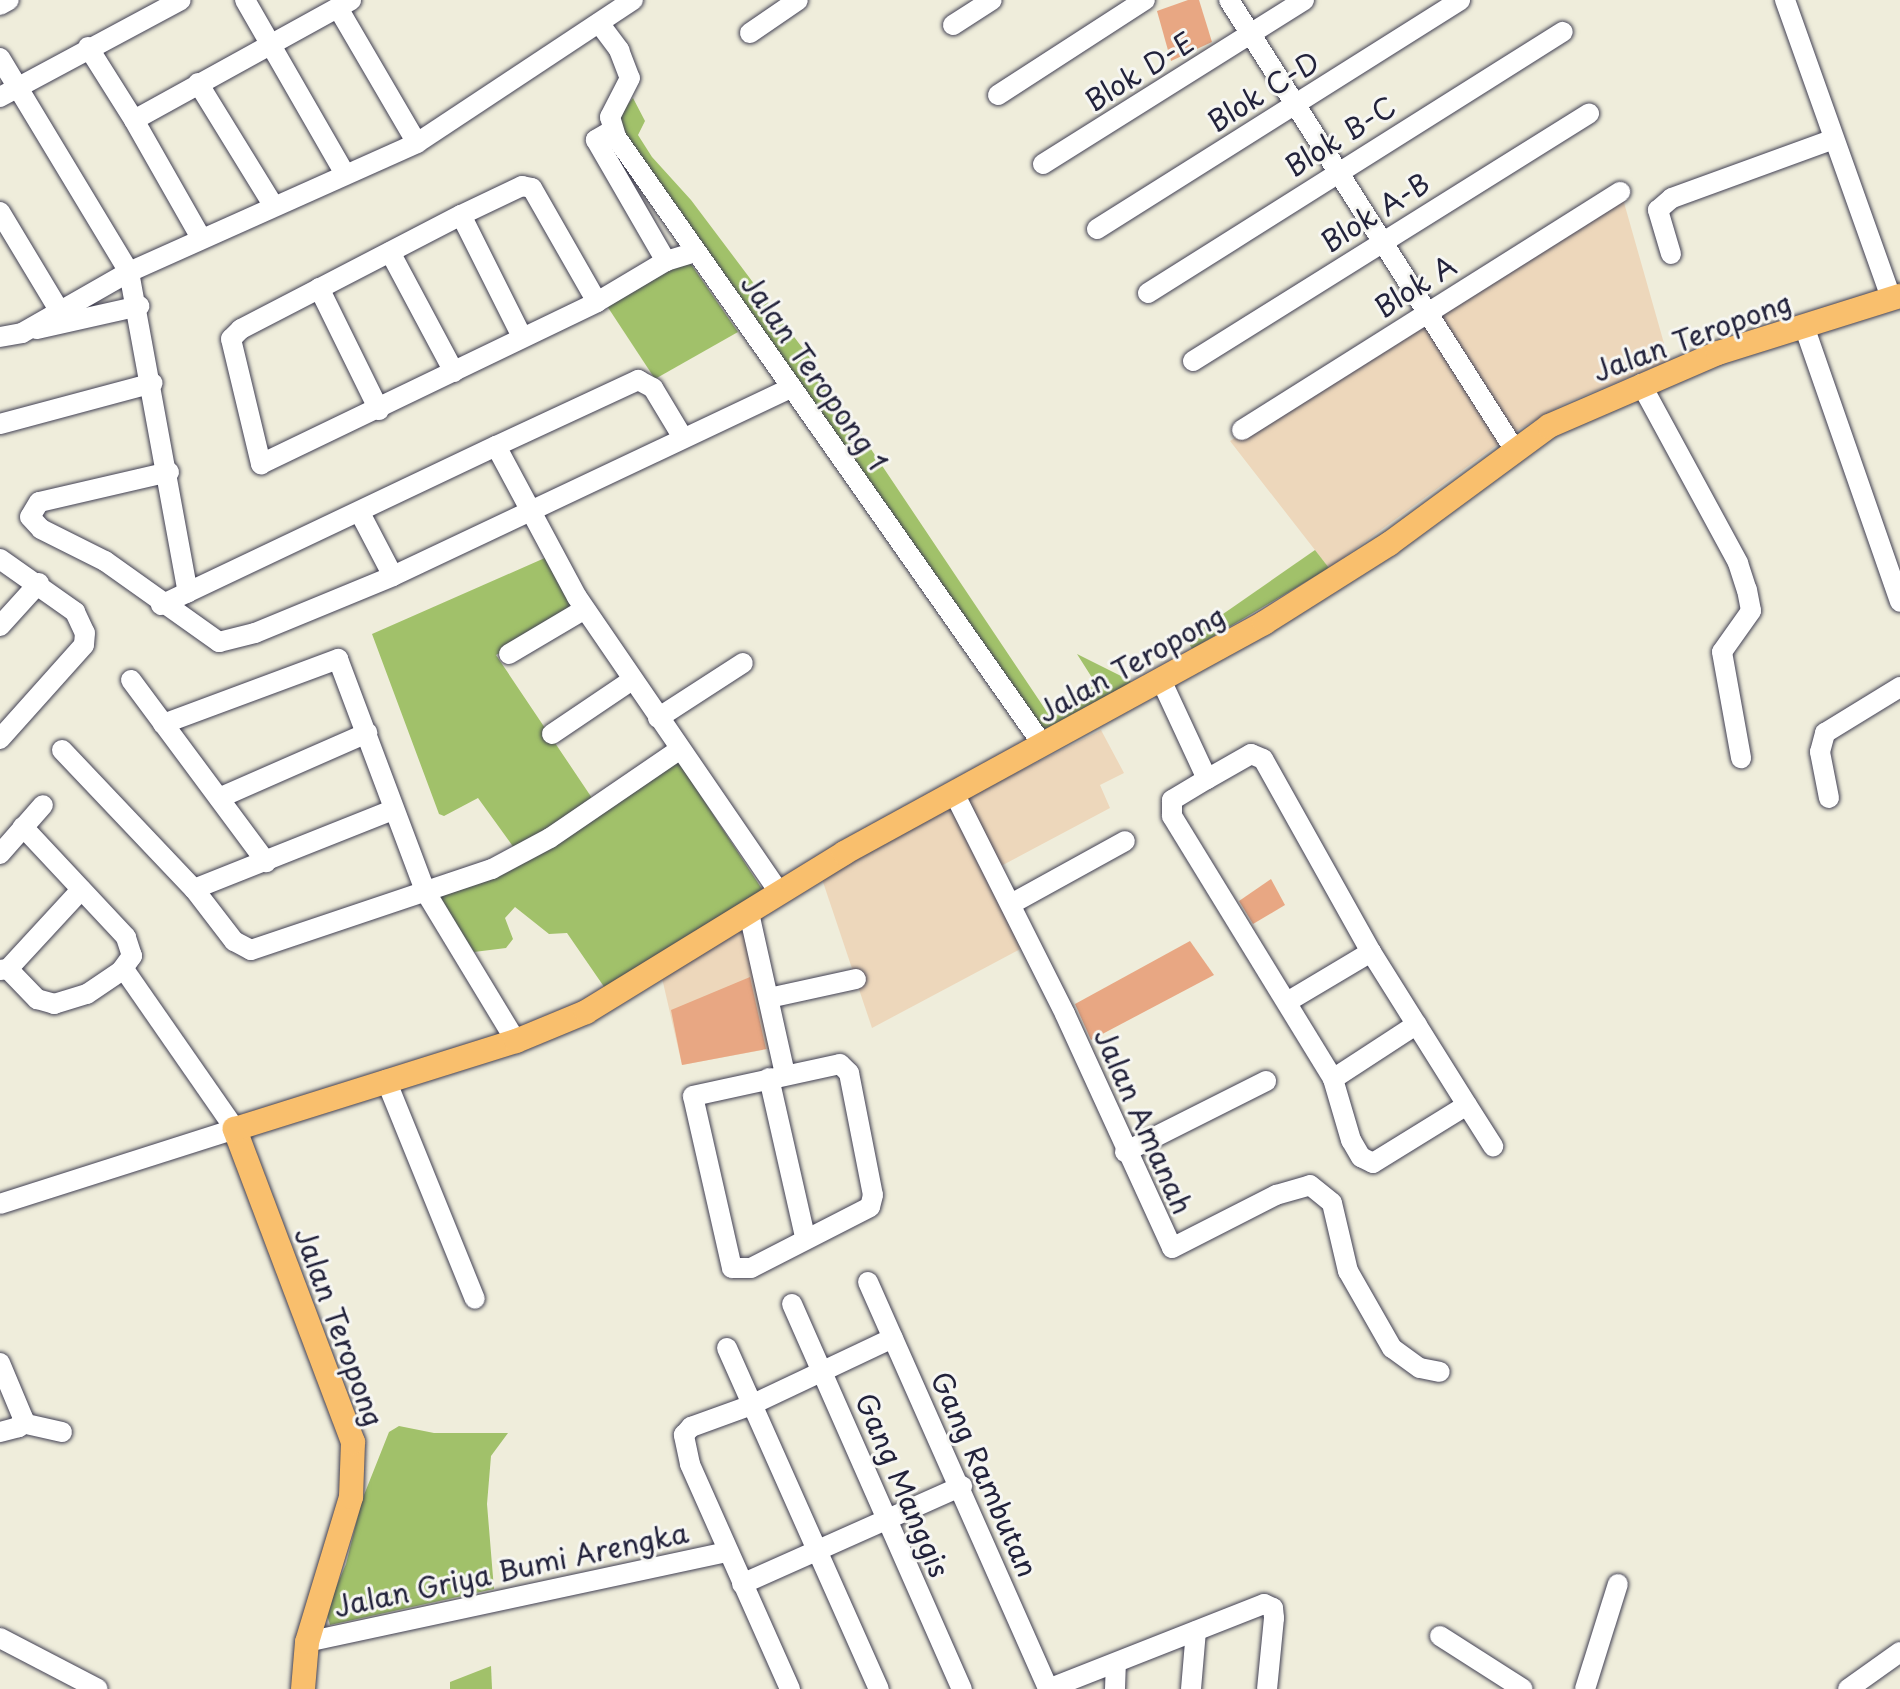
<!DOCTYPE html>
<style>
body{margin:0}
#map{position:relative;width:1900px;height:1689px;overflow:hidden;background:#efeddb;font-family:"Playpen Sans",sans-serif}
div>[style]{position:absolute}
.built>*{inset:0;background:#edd7bb}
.green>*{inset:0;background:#a1c16a}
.building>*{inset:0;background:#e8a783}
.roads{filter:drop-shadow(0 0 2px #414053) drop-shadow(0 0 2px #414053)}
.minor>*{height:20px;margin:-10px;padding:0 10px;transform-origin:10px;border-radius:10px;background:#fff}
.major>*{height:24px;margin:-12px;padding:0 12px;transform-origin:12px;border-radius:12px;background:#f9bf6d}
span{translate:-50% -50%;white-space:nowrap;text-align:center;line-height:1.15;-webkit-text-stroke:6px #f6f6f2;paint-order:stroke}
.street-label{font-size:28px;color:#22223b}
</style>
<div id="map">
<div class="built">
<div style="clip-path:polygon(1623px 199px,1669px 361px,1566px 403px,1516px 431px,1329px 568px,1230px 441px)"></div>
<div style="clip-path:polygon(1101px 730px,1124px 773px,1100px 785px,1110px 808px,999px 867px,963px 800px)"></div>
<div style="clip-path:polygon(949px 803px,1024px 947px,872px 1028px,821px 876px)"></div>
<div style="clip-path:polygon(744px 927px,773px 1048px,682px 1065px,662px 978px)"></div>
</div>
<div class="green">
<div style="clip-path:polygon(633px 98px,645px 121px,638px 135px,652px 157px,691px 200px,810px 358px,1047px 712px,1096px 684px,1077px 654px,1131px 681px,1125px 688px,1039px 733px,620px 130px,620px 114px)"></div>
<div style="clip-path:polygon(688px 260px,738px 332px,655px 379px,607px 306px)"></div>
<div style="clip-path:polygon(1315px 550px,1329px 568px,1192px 649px,1187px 639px)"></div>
<div style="clip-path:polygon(547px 557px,578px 606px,496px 655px,594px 801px,517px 852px,478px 798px,444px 816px,439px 814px,372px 634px)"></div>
<div style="clip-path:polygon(676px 758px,762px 889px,747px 905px,609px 994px,567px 933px,549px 934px,515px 907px,505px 918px,513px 939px,506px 948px,474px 952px,433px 892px)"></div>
<div style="clip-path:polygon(399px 1426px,434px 1433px,508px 1433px,491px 1456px,487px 1504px,494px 1589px,330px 1625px,326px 1611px,346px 1564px,362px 1500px,389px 1432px)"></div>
<div style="clip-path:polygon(491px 1666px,492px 1689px,450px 1689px,450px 1682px)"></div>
</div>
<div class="building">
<div style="clip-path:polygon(1188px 0,1199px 0,1212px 42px,1171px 61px,1157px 11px)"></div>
<div style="clip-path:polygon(1271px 879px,1285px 905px,1253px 924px,1239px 901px)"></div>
<div style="clip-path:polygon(1190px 941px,1214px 975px,1091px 1040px,1075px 1004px)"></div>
<div style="clip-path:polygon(750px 977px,766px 1049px,682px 1065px,671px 1010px)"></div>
</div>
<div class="roads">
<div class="minor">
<div style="left:245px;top:0;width:198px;rotate:60.1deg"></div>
<div style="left:1229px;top:0;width:532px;rotate:57.59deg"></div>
<div style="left:1785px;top:0;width:316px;rotate:70.4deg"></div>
<div style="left:0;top:5px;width:10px;rotate:-29deg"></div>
<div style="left:338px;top:8px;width:156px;rotate:59.7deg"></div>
<div style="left:599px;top:23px;width:34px;rotate:53deg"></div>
<div style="left:619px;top:50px;width:30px;rotate:69deg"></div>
<div style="left:630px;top:78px;width:44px;rotate:117.1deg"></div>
<div style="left:610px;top:117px;width:21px;rotate:73deg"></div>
<div style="left:616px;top:137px;width:743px;rotate:54.92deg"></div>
<div style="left:953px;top:25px;width:46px;rotate:-32.7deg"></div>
<div style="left:750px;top:33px;width:58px;rotate:-34.5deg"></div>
<div style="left:88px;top:47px;width:86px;rotate:57.8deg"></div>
<div style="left:134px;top:120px;width:248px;rotate:-28.9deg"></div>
<div style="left:0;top:58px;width:250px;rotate:58.9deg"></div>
<div style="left:129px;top:272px;width:326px;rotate:79.6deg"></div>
<div style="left:198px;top:83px;width:143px;rotate:58.4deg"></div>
<div style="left:998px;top:95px;width:175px;rotate:-32.9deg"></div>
<div style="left:0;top:97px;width:205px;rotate:-28.2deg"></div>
<div style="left:134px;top:120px;width:136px;rotate:60.4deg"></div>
<div style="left:613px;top:130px;width:20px;rotate:150deg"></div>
<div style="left:596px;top:140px;width:140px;rotate:60deg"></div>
<div style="left:1043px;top:164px;width:308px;rotate:-32.1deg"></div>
<div style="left:0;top:212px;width:114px;rotate:59deg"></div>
<div style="left:461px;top:215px;width:136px;rotate:63.4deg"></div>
<div style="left:1097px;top:229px;width:429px;rotate:-32.2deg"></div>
<div style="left:390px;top:252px;width:136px;rotate:61.9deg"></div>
<div style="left:1671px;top:254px;width:46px;rotate:-106.5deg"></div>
<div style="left:1658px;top:210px;width:18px;rotate:-41deg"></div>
<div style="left:1672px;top:198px;width:172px;rotate:-20deg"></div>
<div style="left:319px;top:288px;width:136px;rotate:63.8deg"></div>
<div style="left:1148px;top:293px;width:490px;rotate:-32.2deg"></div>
<div style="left:597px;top:302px;width:131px;rotate:-119.7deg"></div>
<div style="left:532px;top:188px;width:10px;rotate:-169deg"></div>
<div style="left:522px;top:186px;width:68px;rotate:154.6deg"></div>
<div style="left:461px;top:215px;width:248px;rotate:152.6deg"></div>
<div style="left:241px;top:329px;width:14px;rotate:135deg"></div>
<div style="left:231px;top:339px;width:129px;rotate:76.5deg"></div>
<div style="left:261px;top:464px;width:373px;rotate:-25.7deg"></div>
<div style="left:597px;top:302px;width:80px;rotate:-30.7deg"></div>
<div style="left:666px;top:261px;width:30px;rotate:-17deg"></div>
<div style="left:1804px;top:326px;width:292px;rotate:70.8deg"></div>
<div style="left:37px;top:329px;width:105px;rotate:-12.7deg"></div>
<div style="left:0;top:337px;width:22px;rotate:-10deg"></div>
<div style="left:22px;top:333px;width:123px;rotate:-29.7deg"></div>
<div style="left:129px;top:272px;width:316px;rotate:-24.1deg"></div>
<div style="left:417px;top:143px;width:259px;rotate:-33.5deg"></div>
<div style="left:1193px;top:361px;width:467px;rotate:-32deg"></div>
<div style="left:1641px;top:384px;width:204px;rotate:61.5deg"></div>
<div style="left:1738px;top:563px;width:28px;rotate:72deg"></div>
<div style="left:1747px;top:590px;width:21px;rotate:79deg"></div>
<div style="left:1751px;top:611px;width:50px;rotate:125.3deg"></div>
<div style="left:1722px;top:652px;width:108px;rotate:79.8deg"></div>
<div style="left:0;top:424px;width:158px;rotate:-15deg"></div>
<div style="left:1242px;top:430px;width:447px;rotate:-32.2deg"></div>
<div style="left:496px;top:446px;width:157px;rotate:-24.9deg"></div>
<div style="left:638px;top:380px;width:17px;rotate:28deg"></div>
<div style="left:653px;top:388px;width:58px;rotate:59deg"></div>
<div style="left:169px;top:472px;width:133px;rotate:167deg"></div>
<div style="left:39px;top:502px;width:17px;rotate:121deg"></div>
<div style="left:30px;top:517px;width:16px;rotate:47deg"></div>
<div style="left:41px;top:529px;width:72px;rotate:26.6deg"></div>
<div style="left:105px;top:561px;width:140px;rotate:35.4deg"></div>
<div style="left:219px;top:642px;width:37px;rotate:-14deg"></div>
<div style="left:255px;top:633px;width:149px;rotate:-22.4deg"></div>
<div style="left:393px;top:576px;width:441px;rotate:-25.3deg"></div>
<div style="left:360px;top:513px;width:71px;rotate:62.4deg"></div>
<div style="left:0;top:559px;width:92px;rotate:35.2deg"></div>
<div style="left:75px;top:612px;width:23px;rotate:65deg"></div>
<div style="left:85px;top:633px;width:12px;rotate:95deg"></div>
<div style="left:84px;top:645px;width:126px;rotate:131.8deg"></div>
<div style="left:161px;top:605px;width:371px;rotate:-25.4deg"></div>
<div style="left:496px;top:446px;width:171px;rotate:61.8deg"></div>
<div style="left:577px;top:597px;width:358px;rotate:55.6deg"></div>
<div style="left:0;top:626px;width:58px;rotate:-47.8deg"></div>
<div style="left:509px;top:654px;width:88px;rotate:-30.6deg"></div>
<div style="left:131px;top:680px;width:227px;rotate:53.4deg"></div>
<div style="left:1162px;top:682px;width:107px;rotate:65.1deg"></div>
<div style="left:1207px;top:779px;width:41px;rotate:149deg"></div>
<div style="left:1172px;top:800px;width:16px;rotate:90deg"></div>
<div style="left:1172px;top:816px;width:308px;rotate:58.5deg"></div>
<div style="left:1333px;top:1079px;width:64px;rotate:73.6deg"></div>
<div style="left:1351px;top:1140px;width:20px;rotate:60deg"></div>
<div style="left:1361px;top:1157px;width:13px;rotate:27deg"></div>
<div style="left:1373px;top:1163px;width:110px;rotate:-31.7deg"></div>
<div style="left:1467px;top:1105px;width:181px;rotate:-122.1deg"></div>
<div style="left:1371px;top:952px;width:221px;rotate:-119.2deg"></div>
<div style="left:1263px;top:759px;width:13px;rotate:-157deg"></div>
<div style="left:1251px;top:754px;width:51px;rotate:150.4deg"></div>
<div style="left:658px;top:718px;width:101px;rotate:-32.9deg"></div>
<div style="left:163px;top:724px;width:187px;rotate:-20.4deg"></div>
<div style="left:338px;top:659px;width:248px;rotate:69.4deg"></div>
<div style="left:425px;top:891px;width:175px;rotate:58.8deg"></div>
<div style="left:552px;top:734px;width:97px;rotate:-34deg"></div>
<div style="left:62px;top:750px;width:192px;rotate:46.5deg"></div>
<div style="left:194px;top:889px;width:66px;rotate:52.4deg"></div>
<div style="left:234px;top:941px;width:19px;rotate:28deg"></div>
<div style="left:251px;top:950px;width:254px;rotate:-18.6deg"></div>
<div style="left:492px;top:869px;width:66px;rotate:-28.1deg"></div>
<div style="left:550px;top:838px;width:156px;rotate:-34.3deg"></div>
<div style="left:954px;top:793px;width:247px;rotate:63.3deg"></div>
<div style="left:1065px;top:1014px;width:257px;rotate:65.4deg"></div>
<div style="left:1172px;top:1248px;width:117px;rotate:-27deg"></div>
<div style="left:1276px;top:1195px;width:35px;rotate:-16deg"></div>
<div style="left:1310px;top:1185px;width:28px;rotate:39deg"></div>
<div style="left:1332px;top:1203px;width:70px;rotate:76.8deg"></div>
<div style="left:1348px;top:1271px;width:89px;rotate:60.3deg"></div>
<div style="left:1392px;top:1348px;width:34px;rotate:36deg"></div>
<div style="left:1420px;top:1368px;width:20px;rotate:11deg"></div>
<div style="left:219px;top:798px;width:162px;rotate:-23.7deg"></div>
<div style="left:1829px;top:798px;width:47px;rotate:-101.1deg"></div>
<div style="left:1820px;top:752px;width:20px;rotate:-75deg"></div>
<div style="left:1825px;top:733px;width:88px;rotate:-31.5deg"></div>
<div style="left:0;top:854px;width:65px;rotate:-48.7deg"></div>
<div style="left:194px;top:889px;width:214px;rotate:-21.7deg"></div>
<div style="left:1011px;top:904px;width:130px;rotate:-28.9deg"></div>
<div style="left:749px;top:913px;width:165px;rotate:77.4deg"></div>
<div style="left:8px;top:969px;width:108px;rotate:-47.3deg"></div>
<div style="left:0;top:970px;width:8px;rotate:-7deg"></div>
<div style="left:8px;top:969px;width:42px;rotate:46deg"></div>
<div style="left:37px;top:999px;width:18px;rotate:16deg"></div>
<div style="left:54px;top:1004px;width:34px;rotate:-17deg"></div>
<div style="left:87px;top:994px;width:41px;rotate:-34.1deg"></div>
<div style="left:121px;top:971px;width:19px;rotate:-54deg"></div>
<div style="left:132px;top:956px;width:20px;rotate:-108deg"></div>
<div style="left:126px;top:937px;width:151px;rotate:-133.1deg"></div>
<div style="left:769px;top:998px;width:89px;rotate:-12.3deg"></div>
<div style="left:1287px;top:1002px;width:98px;rotate:-30.8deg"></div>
<div style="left:840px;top:1064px;width:13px;rotate:45deg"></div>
<div style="left:849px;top:1073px;width:124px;rotate:78.9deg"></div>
<div style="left:873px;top:1195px;width:12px;rotate:104deg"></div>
<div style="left:870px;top:1207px;width:134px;rotate:152.9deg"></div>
<div style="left:751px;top:1268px;width:19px;rotate:180deg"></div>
<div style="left:732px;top:1268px;width:176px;rotate:-102.8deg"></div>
<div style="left:693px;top:1096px;width:150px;rotate:-12.3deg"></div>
<div style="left:769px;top:1078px;width:163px;rotate:77.2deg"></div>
<div style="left:1333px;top:1079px;width:100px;rotate:-33.2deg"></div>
<div style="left:386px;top:1080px;width:236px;rotate:67.9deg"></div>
<div style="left:1467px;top:1105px;width:49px;rotate:57.6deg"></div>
<div style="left:1125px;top:1152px;width:158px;rotate:-26.7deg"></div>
<div style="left:0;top:1204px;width:247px;rotate:-17.7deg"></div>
<div style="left:235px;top:1129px;width:195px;rotate:-124.8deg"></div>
<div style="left:868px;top:1282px;width:445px;rotate:66.1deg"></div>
<div style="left:792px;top:1304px;width:421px;rotate:66.2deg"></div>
<div style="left:727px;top:1348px;width:373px;rotate:66deg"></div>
<div style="left:0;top:1363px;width:60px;rotate:67.3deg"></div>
<div style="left:23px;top:1418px;width:10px;rotate:114deg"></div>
<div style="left:19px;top:1427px;width:20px;rotate:165deg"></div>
<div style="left:22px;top:1423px;width:41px;rotate:12.7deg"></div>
<div style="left:742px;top:1584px;width:241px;rotate:-24deg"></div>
<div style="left:1440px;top:1636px;width:98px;rotate:32.6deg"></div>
<div style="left:0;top:1638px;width:110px;rotate:27.5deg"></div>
<div style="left:307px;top:1642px;width:430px;rotate:-12.1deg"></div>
<div style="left:790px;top:1689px;width:246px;rotate:-114deg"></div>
<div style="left:690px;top:1464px;width:30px;rotate:-102deg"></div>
<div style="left:684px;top:1435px;width:11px;rotate:-49deg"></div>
<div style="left:691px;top:1427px;width:62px;rotate:-19.9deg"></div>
<div style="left:749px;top:1406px;width:159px;rotate:-25.3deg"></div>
<div style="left:1048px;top:1689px;width:232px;rotate:-21.5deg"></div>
<div style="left:1264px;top:1604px;width:10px;rotate:24deg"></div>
<div style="left:1273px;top:1608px;width:10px;rotate:84deg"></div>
<div style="left:1274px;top:1618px;width:71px;rotate:95.6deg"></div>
<div style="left:1115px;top:1689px;width:24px;rotate:-88deg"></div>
<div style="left:1191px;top:1689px;width:58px;rotate:-85.1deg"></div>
<div style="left:1585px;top:1689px;width:110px;rotate:-72.6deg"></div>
<div style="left:1848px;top:1689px;width:64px;rotate:-35.4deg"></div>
</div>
<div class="major">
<div style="left:303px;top:1689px;width:47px;rotate:-85.1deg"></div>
<div style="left:307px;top:1642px;width:152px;rotate:-73.1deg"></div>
<div style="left:351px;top:1497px;width:55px;rotate:-87.9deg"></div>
<div style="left:353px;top:1442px;width:335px;rotate:-110.7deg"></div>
<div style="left:235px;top:1129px;width:294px;rotate:-17.4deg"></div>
<div style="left:516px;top:1041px;width:76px;rotate:-22.5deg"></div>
<div style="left:586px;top:1012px;width:303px;rotate:-31.6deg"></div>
<div style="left:844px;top:853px;width:479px;rotate:-28.7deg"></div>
<div style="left:1264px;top:623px;width:148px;rotate:-32.3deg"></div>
<div style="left:1389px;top:544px;width:199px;rotate:-36.4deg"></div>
<div style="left:1549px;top:426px;width:184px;rotate:-23.4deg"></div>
<div style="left:1718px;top:353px;width:191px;rotate:-17.4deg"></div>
</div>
</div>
<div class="street-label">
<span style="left:1139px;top:71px;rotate:-32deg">Blok D-E</span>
<span style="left:1263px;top:91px;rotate:-32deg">Blok C-D</span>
<span style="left:1340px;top:136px;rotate:-32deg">Blok B-C</span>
<span style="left:1375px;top:212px;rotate:-32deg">Blok A-B</span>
<span style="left:1415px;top:286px;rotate:-32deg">Blok A</span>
<span style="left:1692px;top:336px;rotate:-20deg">Jalan Teropong</span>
<span style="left:815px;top:372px;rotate:55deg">Jalan Teropong 1</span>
<span style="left:1131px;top:663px;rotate:-29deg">Jalan Teropong</span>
<span style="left:1144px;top:1121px;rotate:66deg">Jalan Amanah</span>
<span style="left:340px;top:1327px;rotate:70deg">Jalan Teropong</span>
<span style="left:985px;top:1474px;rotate:66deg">Gang Rambutan</span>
<span style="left:903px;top:1485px;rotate:67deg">Gang Manggis</span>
<span style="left:511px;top:1569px;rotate:-12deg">Jalan Griya Bumi Arengka</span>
</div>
</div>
